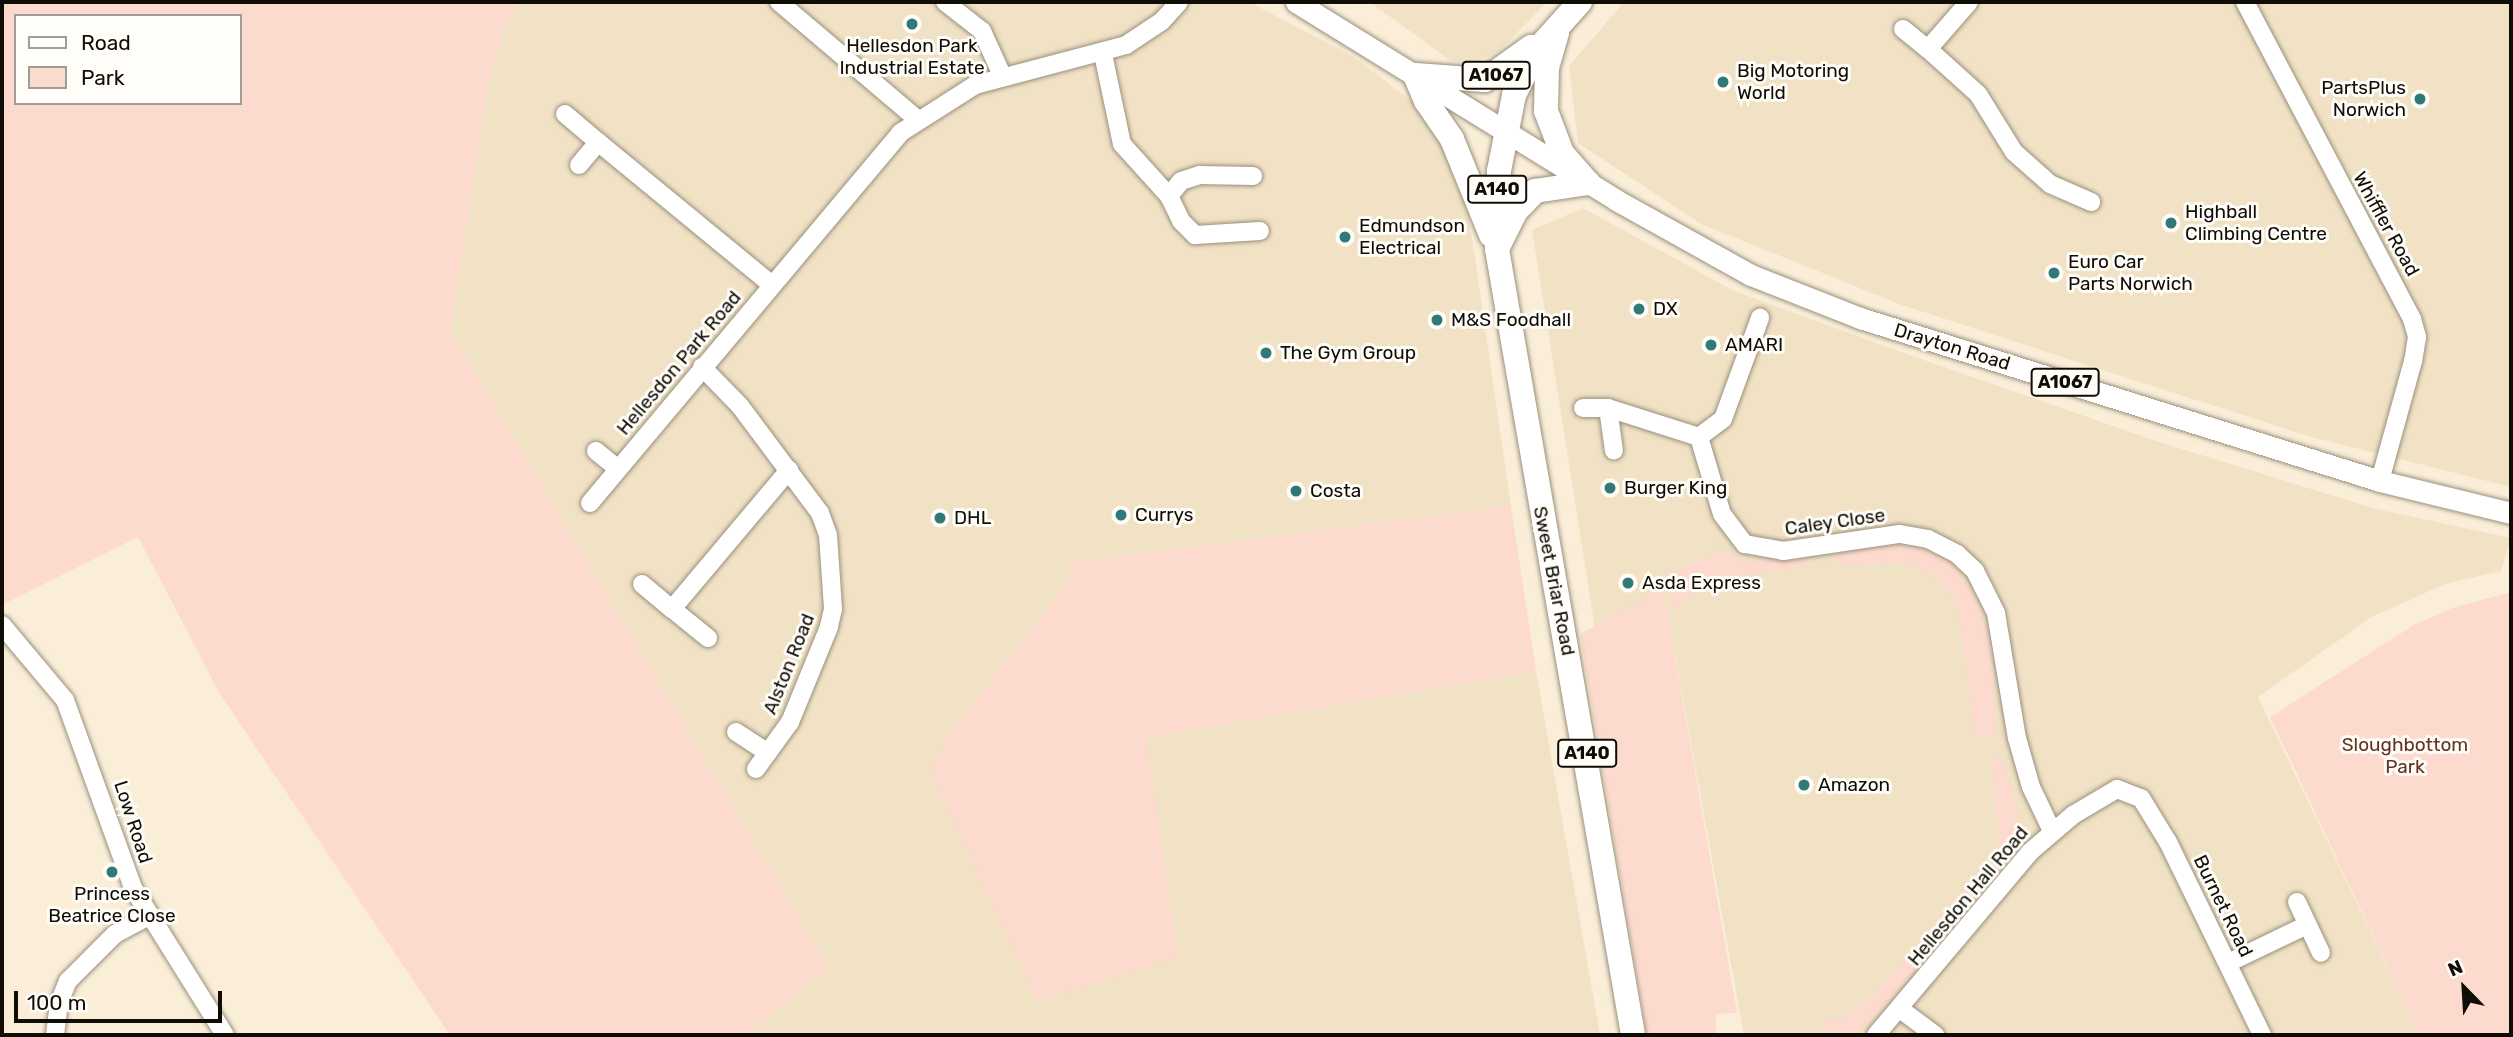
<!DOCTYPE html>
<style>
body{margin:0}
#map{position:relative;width:2513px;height:1037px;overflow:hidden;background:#faeed9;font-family:Rubik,sans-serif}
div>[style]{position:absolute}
.built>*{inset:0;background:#f1e2c6}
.green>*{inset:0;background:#fcdace}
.roads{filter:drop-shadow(0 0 2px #9a907c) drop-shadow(0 0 2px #9a907c)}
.minor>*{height:18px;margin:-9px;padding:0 9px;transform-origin:9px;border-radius:9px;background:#fff}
.major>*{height:21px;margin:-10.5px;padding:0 10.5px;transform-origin:10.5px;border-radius:10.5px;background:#fff}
.highway>*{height:24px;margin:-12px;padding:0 12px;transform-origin:12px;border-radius:12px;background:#fff}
.dots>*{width:19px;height:19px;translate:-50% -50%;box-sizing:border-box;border:4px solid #fffdf8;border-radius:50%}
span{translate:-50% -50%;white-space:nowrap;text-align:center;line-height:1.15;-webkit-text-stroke:6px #fffdf8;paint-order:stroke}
.shield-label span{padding:2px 5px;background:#fffdf8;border:2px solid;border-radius:5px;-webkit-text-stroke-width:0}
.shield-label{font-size:18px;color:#100c06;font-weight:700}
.poi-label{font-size:19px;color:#100c06}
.left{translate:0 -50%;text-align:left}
.right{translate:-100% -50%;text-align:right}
.street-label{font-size:19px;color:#100c06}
.park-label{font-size:19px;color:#623120}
.frame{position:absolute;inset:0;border:4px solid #100c06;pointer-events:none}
.legend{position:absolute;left:14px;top:14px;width:228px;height:91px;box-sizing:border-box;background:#fffdf8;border:2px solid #9f9d97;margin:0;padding:9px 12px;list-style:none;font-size:21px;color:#100c06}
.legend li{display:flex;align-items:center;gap:14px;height:35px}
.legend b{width:35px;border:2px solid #9f9d97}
.north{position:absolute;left:2429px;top:953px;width:70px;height:70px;-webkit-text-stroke:5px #fffdf8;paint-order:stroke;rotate:336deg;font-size:19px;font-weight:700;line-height:28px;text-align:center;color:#100c06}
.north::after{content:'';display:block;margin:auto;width:24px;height:32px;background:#100c06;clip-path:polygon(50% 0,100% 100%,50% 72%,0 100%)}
.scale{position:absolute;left:14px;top:991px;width:208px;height:32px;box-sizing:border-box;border:4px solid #100c06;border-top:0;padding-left:9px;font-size:21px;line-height:24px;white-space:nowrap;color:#100c06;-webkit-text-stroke:5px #fffdf8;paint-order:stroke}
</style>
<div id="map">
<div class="built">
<div style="clip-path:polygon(520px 2px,1249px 2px,1354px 57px,1418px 106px,1439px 133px,1466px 197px,1511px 506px,1069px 563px,1071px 579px,947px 738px,1178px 957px,1145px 737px,1536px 671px,1600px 1035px,746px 1035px,828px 967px,450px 331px,488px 85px,501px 34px)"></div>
<div style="clip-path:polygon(1370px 2px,1547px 2px,1500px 50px,1476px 63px,1451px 61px)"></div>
<div style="clip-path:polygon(1624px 2px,2511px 2px,2511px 487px,2308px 436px,2093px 367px,1899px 304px,1701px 224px,1578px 143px,1569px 66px)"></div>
<div style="clip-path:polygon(1583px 208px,1734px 291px,1918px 358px,2156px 441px,2376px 509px,2511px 538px,2501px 571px,2448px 583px,2373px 616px,2258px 697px,2420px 1035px,1744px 1035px,1663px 589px,1595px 628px,1532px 230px)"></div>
</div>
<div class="green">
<div style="clip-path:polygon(evenodd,2px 2px,520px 2px,501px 34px,488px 85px,450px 331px,828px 967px,746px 1035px,450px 1035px,220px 694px,138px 537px,2px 605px,2px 2px,16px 16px,240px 16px,240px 103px,16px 103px,16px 16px)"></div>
<div style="clip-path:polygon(1511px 506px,1536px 671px,1146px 737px,1178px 957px,1037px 1002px,930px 771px,947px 738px,1071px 579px,1069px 563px)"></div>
<div style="clip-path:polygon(1886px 543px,1917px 546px,1951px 560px,1972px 591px,1988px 629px,1997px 734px,1971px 734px,1972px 706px,1958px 606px,1933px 574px,1905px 563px,1835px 564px,1832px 554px)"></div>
<div style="clip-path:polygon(1718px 551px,1749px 562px,1807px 556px,1809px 566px,1708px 582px,1673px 609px,1669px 574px)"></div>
<div style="clip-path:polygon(1663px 588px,1737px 1013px,1716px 1014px,1716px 1035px,1647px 1035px,1580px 634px)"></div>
<div style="clip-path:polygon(2511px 592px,2511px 1035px,2420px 1035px,2270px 717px,2414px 625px,2452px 608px)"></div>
<div style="clip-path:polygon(1991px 757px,2004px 763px,2019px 816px,2021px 843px,1928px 960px,1869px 1020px,1851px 1035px,1829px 1035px,1823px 1021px,1844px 1017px,1876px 993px,1994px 853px,1999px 840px)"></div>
</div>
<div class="roads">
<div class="minor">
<div style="left:779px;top:2px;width:181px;rotate:40.3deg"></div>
<div style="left:945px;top:2px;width:47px;rotate:38.1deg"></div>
<div style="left:982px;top:31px;width:48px;rotate:65.6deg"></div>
<div style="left:2245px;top:2px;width:358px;rotate:62.2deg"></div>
<div style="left:2412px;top:319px;width:19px;rotate:74deg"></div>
<div style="left:2417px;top:337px;width:24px;rotate:99deg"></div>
<div style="left:2413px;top:361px;width:124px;rotate:105.4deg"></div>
<div style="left:1903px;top:29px;width:32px;rotate:39deg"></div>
<div style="left:1928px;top:49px;width:62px;rotate:-48.9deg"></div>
<div style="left:1928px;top:49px;width:67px;rotate:42deg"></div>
<div style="left:1978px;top:94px;width:68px;rotate:58.2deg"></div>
<div style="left:2014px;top:152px;width:48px;rotate:41.6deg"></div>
<div style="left:2050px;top:184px;width:45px;rotate:23.7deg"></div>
<div style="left:1103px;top:54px;width:92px;rotate:78.1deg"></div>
<div style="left:1122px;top:144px;width:70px;rotate:47.9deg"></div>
<div style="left:1169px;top:196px;width:28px;rotate:64deg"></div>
<div style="left:1181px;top:221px;width:20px;rotate:45deg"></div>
<div style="left:1195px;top:235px;width:65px;rotate:-3.5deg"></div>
<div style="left:565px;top:114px;width:43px;rotate:40.3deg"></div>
<div style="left:579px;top:165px;width:30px;rotate:-50deg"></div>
<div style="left:598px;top:142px;width:224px;rotate:39.4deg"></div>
<div style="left:1169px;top:196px;width:19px;rotate:-51deg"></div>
<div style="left:1181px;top:181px;width:20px;rotate:-18deg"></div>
<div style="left:1200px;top:175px;width:53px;rotate:1.1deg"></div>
<div style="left:702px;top:367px;width:54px;rotate:45.7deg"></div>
<div style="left:740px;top:406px;width:134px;rotate:53.2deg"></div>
<div style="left:820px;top:513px;width:23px;rotate:70deg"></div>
<div style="left:828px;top:535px;width:74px;rotate:86.1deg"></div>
<div style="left:833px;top:609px;width:18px;rotate:103deg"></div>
<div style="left:829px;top:627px;width:103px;rotate:112.3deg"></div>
<div style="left:790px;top:722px;width:58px;rotate:125.9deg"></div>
<div style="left:1583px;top:408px;width:25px"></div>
<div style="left:1608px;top:408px;width:96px;rotate:17.7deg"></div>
<div style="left:1699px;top:437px;width:30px;rotate:-37deg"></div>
<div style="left:1723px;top:419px;width:108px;rotate:-69.9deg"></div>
<div style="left:1608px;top:408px;width:43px;rotate:82.1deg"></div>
<div style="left:1699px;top:437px;width:80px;rotate:73.4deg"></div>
<div style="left:1722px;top:514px;width:38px;rotate:53deg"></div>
<div style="left:1745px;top:544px;width:39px;rotate:10deg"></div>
<div style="left:1783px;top:551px;width:118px;rotate:-8.3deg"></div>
<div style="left:1900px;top:534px;width:28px;rotate:10deg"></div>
<div style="left:1928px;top:539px;width:33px;rotate:27deg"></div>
<div style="left:1957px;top:554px;width:25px;rotate:43deg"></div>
<div style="left:1975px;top:571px;width:47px;rotate:63.4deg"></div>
<div style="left:1996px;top:613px;width:127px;rotate:80.5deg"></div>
<div style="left:2017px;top:738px;width:51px;rotate:74.1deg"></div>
<div style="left:2031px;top:787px;width:49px;rotate:64.5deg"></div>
<div style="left:596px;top:451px;width:28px;rotate:39deg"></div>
<div style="left:590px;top:503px;width:483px;rotate:-50deg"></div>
<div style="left:900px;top:133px;width:89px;rotate:-32.6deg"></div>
<div style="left:975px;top:85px;width:156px;rotate:-14.8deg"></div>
<div style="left:1126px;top:45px;width:43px;rotate:-33.7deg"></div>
<div style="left:1162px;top:21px;width:25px;rotate:-48deg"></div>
<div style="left:642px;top:584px;width:39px;rotate:40deg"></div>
<div style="left:2px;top:625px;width:98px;rotate:50deg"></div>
<div style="left:65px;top:700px;width:200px;rotate:70.1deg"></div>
<div style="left:133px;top:888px;width:173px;rotate:58deg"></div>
<div style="left:708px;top:638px;width:46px;rotate:-141.1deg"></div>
<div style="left:672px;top:609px;width:182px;rotate:-49.9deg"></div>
<div style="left:736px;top:732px;width:38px;rotate:33deg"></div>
<div style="left:2297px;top:902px;width:56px;rotate:64.8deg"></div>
<div style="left:2228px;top:963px;width:88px;rotate:-25.7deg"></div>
<div style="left:1900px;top:1009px;width:44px;rotate:36.6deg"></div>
<div style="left:55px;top:1035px;width:32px;rotate:-83deg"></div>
<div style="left:59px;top:1003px;width:24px;rotate:-68deg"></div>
<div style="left:68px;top:981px;width:66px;rotate:-45deg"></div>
<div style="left:115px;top:934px;width:36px;rotate:-28deg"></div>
<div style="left:1876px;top:1035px;width:239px;rotate:-49.9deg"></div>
<div style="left:2030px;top:852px;width:57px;rotate:-40.7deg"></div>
<div style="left:2073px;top:815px;width:51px;rotate:-30.6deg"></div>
<div style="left:2117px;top:789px;width:26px;rotate:21deg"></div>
<div style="left:2141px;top:798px;width:52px;rotate:58.5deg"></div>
<div style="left:2168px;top:842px;width:215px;rotate:64deg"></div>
</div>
<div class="major">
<div style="left:1296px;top:2px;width:376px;rotate:31.7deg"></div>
<div style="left:1616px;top:200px;width:154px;rotate:29.1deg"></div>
<div style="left:1751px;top:275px;width:117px;rotate:21.5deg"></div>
<div style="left:1860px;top:318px;width:545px;rotate:17.4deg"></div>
<div style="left:2380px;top:481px;width:135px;rotate:13.7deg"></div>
</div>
<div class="highway">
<div style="left:1580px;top:2px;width:66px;rotate:131.9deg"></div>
<div style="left:1536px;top:51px;width:49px;rotate:116.6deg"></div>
<div style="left:1514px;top:95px;width:77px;rotate:101.2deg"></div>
<div style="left:1499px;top:171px;width:78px;rotate:91.5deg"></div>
<div style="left:1497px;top:249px;width:798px;rotate:80.18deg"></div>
<div style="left:1557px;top:33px;width:37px;rotate:106deg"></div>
<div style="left:1547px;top:69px;width:42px;rotate:91.4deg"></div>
<div style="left:1546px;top:111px;width:45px;rotate:69.1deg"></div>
<div style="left:1562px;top:153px;width:40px;rotate:49deg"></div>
<div style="left:1491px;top:235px;width:104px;rotate:-112.1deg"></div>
<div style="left:1452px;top:139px;width:46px;rotate:-124.4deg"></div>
<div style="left:1426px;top:101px;width:28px;rotate:-113deg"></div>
<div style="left:1415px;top:75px;width:70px;rotate:4.1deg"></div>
<div style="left:1485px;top:80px;width:57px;rotate:-35.7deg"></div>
<div style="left:1498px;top:247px;width:40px;rotate:-63.4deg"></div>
<div style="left:1516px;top:211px;width:28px;rotate:-46deg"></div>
<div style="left:1535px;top:191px;width:54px;rotate:-8.6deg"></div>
</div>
</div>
<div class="dots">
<div style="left:912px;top:24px;background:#307977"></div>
<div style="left:1723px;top:82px;background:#307977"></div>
<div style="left:2420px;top:99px;background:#307977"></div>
<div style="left:2171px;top:223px;background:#307977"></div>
<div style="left:1345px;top:237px;background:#307977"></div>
<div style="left:2054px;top:273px;background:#307977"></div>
<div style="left:1639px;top:309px;background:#307977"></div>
<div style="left:1437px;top:320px;background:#307977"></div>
<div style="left:1711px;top:345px;background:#307977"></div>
<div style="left:1266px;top:353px;background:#307977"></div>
<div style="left:1610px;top:488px;background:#307977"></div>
<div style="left:1296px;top:491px;background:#307977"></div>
<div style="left:1121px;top:515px;background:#307977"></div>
<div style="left:940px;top:518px;background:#307977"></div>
<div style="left:1628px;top:583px;background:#307977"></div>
<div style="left:1804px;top:785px;background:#307977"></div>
<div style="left:112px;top:872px;background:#307977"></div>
</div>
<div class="shield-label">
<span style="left:1496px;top:75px">A1067</span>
<span style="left:1497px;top:189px">A140</span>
<span style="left:2065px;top:382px">A1067</span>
<span style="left:1587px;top:753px">A140</span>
</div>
<div class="poi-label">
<span style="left:912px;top:57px">Hellesdon Park<br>Industrial Estate</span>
<span class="left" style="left:1737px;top:82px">Big Motoring<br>World</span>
<span class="right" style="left:2406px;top:99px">PartsPlus<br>Norwich</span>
<span class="left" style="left:2185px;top:223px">Highball<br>Climbing Centre</span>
<span class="left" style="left:1359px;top:237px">Edmundson<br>Electrical</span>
<span class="left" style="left:2068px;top:273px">Euro Car<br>Parts Norwich</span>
<span class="left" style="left:1653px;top:309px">DX</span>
<span class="left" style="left:1451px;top:320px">M&amp;S Foodhall</span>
<span class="left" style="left:1725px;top:345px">AMARI</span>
<span class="left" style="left:1280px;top:353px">The Gym Group</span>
<span class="left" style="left:1624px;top:488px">Burger King</span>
<span class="left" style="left:1310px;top:491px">Costa</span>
<span class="left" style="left:1135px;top:515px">Currys</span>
<span class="left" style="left:954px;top:518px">DHL</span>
<span class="left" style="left:1642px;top:583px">Asda Express</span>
<span class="left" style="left:1818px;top:785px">Amazon</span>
<span style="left:112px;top:905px">Princess<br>Beatrice Close</span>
</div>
<div class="street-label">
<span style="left:2386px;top:224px;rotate:61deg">Whiffler Road</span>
<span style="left:1952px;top:347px;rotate:17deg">Drayton Road</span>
<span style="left:679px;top:363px;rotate:-50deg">Hellesdon Park Road</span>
<span style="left:1835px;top:522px;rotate:-8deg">Caley Close</span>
<span style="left:1554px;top:581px;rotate:79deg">Sweet Briar Road</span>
<span style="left:789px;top:664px;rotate:-68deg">Alston Road</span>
<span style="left:133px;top:822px;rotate:72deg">Low Road</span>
<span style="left:1968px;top:896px;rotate:-50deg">Hellesdon Hall Road</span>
<span style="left:2223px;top:906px;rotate:64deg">Burnet Road</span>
</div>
<div class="park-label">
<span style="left:2405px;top:756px">Sloughbottom<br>Park</span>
</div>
<div class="frame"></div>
<ul class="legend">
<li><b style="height:9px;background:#fff"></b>Road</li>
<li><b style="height:19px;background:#fcdace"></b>Park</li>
</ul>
<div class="north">N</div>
<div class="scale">100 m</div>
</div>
